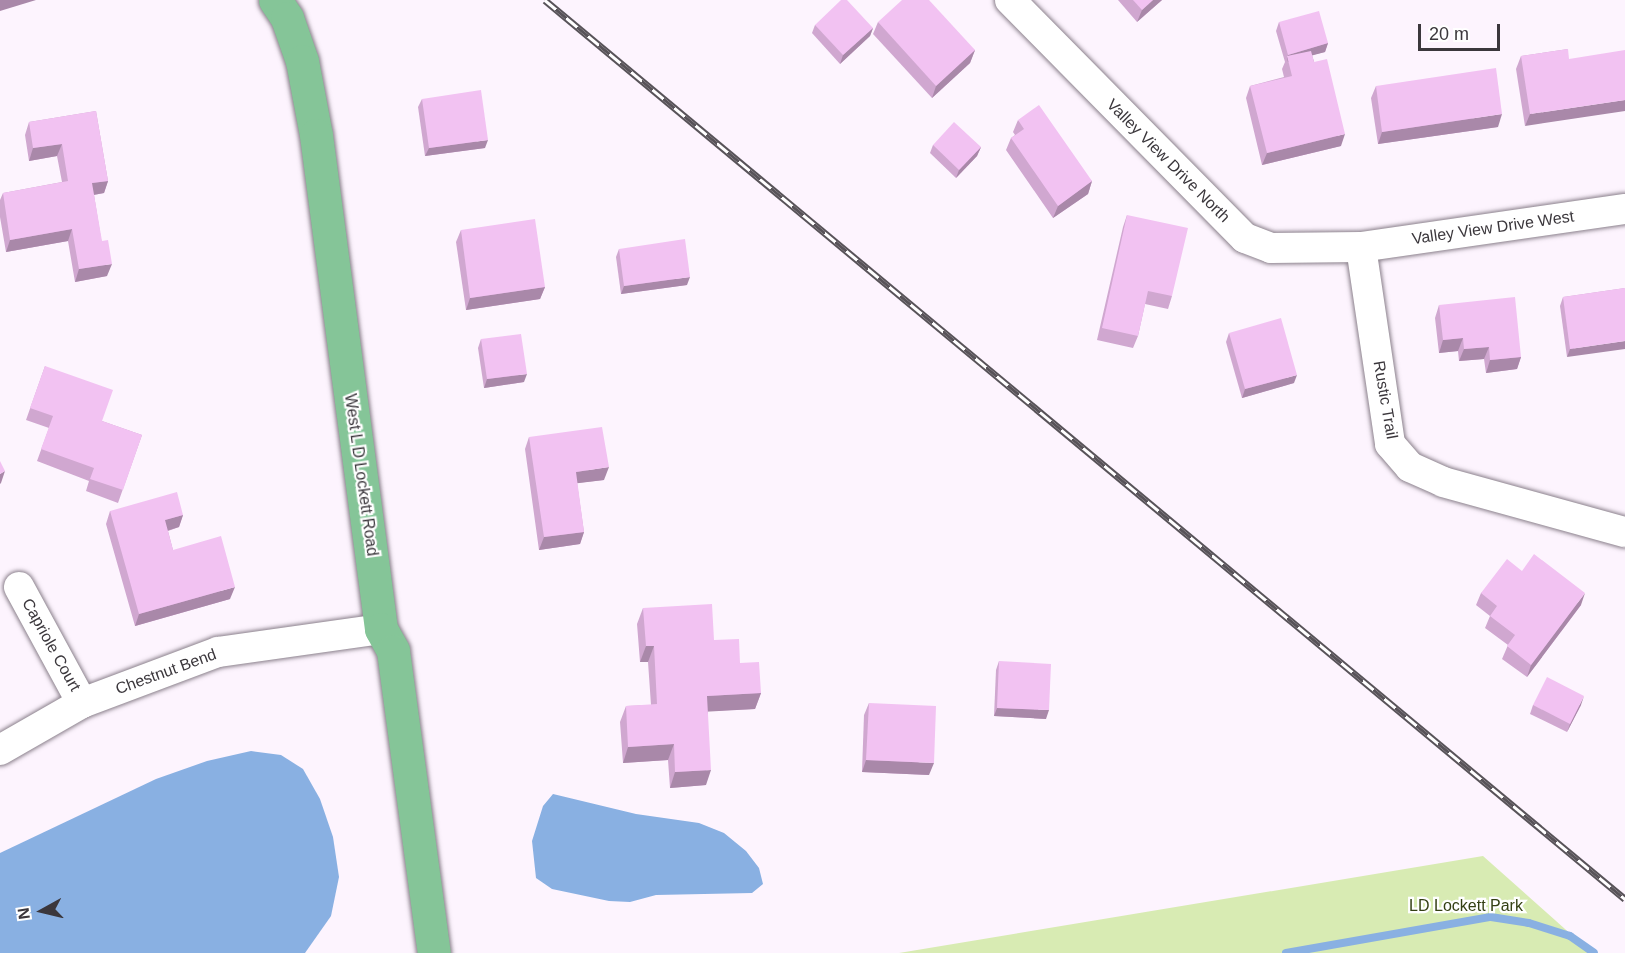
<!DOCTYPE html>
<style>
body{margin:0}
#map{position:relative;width:1625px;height:953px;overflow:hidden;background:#fdf4fe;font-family:Helvetica,sans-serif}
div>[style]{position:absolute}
.green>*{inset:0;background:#d8ebb3}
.water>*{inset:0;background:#89b0e2}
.stream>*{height:8px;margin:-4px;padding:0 4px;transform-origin:4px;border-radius:4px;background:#89b0e2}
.roads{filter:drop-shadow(0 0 2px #8b818c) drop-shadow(0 0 2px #8b818c)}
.minor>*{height:30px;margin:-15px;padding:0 15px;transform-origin:15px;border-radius:15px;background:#fff}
.major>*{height:33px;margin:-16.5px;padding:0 16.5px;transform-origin:16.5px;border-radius:16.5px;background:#85c598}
.rail>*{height:7px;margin-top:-3.5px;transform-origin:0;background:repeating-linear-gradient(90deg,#fff 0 14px,#585359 0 28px);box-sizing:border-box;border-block:2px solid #585359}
.wall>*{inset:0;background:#d0a7d0}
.shaded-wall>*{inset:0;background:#a988a9}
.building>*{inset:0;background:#f2c2f2}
span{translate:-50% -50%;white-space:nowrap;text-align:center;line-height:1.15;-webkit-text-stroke:4.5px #fff;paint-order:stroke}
.street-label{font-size:16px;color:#3b373c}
.park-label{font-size:16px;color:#344014}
.north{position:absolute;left:12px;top:881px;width:60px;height:60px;-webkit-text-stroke:4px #fff;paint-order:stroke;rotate:262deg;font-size:16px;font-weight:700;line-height:24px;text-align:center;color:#3b373c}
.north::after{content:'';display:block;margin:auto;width:21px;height:27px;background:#3b373c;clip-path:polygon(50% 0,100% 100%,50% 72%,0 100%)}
.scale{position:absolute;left:1418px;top:24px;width:82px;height:27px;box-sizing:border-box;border:3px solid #3b373c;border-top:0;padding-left:8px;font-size:18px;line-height:21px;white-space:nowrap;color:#3b373c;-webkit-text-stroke:4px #fff;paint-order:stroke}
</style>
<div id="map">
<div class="green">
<div style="clip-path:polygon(1483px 856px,1592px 953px,899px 953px)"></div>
</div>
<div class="water">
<div style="clip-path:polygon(251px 751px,281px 755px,303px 769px,320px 799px,333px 837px,339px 877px,331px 916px,305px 953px,0 953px,0 853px,156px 779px,207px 761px)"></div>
<div style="clip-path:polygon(553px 794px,636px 814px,699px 823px,724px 833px,746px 851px,759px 868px,763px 884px,752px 893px,656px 895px,630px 902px,609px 901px,552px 889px,536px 878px,532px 841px,543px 806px)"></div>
</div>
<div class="stream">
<div style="left:1286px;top:953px;width:208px;rotate:-10deg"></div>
<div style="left:1491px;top:917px;width:38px;rotate:9deg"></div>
<div style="left:1529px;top:923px;width:43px;rotate:17.6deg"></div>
<div style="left:1570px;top:936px;width:29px;rotate:35deg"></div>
</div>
<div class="roads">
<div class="minor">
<div style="left:1010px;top:0;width:334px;rotate:45.4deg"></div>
<div style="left:1245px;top:238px;width:28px;rotate:21deg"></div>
<div style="left:1271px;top:248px;width:90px;rotate:-0.6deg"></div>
<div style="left:1361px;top:247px;width:267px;rotate:-8.2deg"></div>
<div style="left:1361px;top:247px;width:199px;rotate:81.6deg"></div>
<div style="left:1390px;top:444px;width:30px;rotate:49deg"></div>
<div style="left:1410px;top:467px;width:36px;rotate:24deg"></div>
<div style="left:1443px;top:482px;width:189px;rotate:15.4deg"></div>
<div style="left:19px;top:587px;width:132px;rotate:61.5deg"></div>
<div style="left:0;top:750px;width:95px;rotate:-29.8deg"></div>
<div style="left:82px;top:703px;width:145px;rotate:-20.6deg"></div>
<div style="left:218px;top:652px;width:165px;rotate:-8deg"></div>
</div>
<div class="major">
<div style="left:275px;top:0;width:22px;rotate:56deg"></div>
<div style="left:287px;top:18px;width:46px;rotate:70.8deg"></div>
<div style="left:302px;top:61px;width:75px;rotate:79.3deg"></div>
<div style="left:316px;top:135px;width:498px;rotate:82.5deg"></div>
<div style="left:381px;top:629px;width:25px;rotate:61deg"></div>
<div style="left:393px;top:651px;width:305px;rotate:82.3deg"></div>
</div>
</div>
<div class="rail">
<div style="left:545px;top:0;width:1405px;rotate:39.77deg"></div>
</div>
<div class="wall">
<div style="clip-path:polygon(1118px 0,1162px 0,1137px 22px)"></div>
<div style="clip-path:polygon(878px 22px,975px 50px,970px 63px,932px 98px,873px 34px)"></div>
<div style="clip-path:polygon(1279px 22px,1328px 43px,1325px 52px,1312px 55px,1341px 146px,1262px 165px,1246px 98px,1250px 86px,1284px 77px,1282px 69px,1285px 62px,1276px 31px)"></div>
<div style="clip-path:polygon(815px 25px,873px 28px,870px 36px,840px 64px,812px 33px)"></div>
<div style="clip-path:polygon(1568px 49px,1525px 126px,1516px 69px,1521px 56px)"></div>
<div style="clip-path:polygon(1376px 86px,1498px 127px,1378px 144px,1371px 98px)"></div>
<div style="clip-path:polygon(422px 99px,485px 148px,425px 156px,418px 107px)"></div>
<div style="clip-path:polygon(96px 111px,108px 181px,104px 193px,94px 195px,107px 276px,75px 282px,68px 241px,6px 252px,0 217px,0 200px,3px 193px,62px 182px,57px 156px,29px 161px,25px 135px,29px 122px)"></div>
<div style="clip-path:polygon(1018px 120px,1092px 181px,1088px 194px,1053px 218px,1006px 150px,1011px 138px,1015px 135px,1013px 132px)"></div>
<div style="clip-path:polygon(933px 145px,981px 147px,977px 156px,956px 178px,930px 153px)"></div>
<div style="clip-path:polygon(1127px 215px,1172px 296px,1168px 309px,1145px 304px,1138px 336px,1133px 348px,1097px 340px,1123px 227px)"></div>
<div style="clip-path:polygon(461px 230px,545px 287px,540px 299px,466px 310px,456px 242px)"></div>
<div style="clip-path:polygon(619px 249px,687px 285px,621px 294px,616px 257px)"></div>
<div style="clip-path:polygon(1625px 288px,1567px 357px,1560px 306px,1563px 297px)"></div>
<div style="clip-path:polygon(1439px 305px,1521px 357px,1517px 369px,1486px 373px,1484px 359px,1459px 361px,1458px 351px,1439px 353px,1435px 318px)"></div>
<div style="clip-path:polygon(1229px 333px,1294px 383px,1242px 398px,1226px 342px)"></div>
<div style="clip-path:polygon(481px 339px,524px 382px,484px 388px,478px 348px)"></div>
<div style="clip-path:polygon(45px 366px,102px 421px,142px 435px,118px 503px,86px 491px,89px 481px,37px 461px,49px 428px,26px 420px)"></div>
<div style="clip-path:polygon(529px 437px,604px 480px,577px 483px,584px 532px,580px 544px,539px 550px,525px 449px)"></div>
<div style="clip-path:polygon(110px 511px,183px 515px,179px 527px,168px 531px,173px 550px,230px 599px,135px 626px,106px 524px)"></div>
<div style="clip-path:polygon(1522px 571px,1581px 605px,1527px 677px,1502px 659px,1508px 645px,1485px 628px,1490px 616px,1476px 605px,1481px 593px)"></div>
<div style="clip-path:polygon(643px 608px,714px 640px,740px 663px,761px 693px,755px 709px,708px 711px,706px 785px,670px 788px,668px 760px,623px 763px,620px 722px,626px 706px,651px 705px,648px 662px,640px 662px,637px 624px)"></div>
<div style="clip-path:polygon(999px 661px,1046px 719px,994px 716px,996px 670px)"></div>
<div style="clip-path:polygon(869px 703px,929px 775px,862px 772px,864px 715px)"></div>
<div style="clip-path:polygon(1533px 705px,1581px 705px,1567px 732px,1530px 714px)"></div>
</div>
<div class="shaded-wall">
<div style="clip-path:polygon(0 0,36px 0,0 11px)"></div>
<div style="clip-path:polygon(1153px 0,1162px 0,1137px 22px,1142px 10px)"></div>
<div style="clip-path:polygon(873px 28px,870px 36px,840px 64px,843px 55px)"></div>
<div style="clip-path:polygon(1328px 43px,1325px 52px,1288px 62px,1287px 58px,1288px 55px)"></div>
<div style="clip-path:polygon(975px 50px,970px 63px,932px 98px,936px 86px)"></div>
<div style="clip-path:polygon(1625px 100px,1625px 111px,1525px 126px,1530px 114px)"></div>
<div style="clip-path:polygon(1502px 114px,1498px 127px,1378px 144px,1382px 132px)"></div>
<div style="clip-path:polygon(1345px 134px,1341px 146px,1262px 165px,1267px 153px)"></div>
<div style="clip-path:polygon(488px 140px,485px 148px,425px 156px,429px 148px)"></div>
<div style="clip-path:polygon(62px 144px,57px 156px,29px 161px,33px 148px)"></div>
<div style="clip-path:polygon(981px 147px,977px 156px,956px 178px,959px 170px)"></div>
<div style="clip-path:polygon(108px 181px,104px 193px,87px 196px,92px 183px)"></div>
<div style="clip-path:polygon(1092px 181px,1088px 194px,1053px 218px,1058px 206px)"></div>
<div style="clip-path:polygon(72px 229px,68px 241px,6px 252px,10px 240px)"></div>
<div style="clip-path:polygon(112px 264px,107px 276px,75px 282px,79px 269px)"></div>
<div style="clip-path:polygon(690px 277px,687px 285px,621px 294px,624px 286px)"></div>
<div style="clip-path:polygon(545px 287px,540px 299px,466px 310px,470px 298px)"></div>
<div style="clip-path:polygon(1463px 338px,1458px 351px,1439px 353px,1443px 340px)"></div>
<div style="clip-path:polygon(1625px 341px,1625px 349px,1567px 357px,1570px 349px)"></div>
<div style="clip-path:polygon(1489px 347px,1484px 359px,1459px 361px,1464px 349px)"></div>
<div style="clip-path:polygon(1521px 357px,1517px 369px,1486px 373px,1490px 360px)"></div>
<div style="clip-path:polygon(527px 374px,524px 382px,484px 388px,487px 379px)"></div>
<div style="clip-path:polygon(1297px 375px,1294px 383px,1242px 398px,1245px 389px)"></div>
<div style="clip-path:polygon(609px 467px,604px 480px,571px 484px,576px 472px)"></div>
<div style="clip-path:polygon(5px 471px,1px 483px,0 484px,0 474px)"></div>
<div style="clip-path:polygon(183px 515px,179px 527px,160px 533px,165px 520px)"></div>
<div style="clip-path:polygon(584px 532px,580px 544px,539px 550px,544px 537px)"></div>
<div style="clip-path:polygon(235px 587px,230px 599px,135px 626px,139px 614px)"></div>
<div style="clip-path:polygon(1585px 593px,1581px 605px,1527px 677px,1531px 665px)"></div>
<div style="clip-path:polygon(646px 646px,654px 646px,648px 662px,640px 662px)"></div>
<div style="clip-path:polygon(761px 693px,755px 709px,701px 712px,707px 696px)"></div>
<div style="clip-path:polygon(1584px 696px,1581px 705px,1567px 732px,1570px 724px)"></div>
<div style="clip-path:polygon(997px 708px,1049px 710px,1046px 719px,994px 716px)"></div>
<div style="clip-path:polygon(674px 744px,668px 760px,623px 763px,628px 747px)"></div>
<div style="clip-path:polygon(866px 760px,934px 763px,929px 775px,862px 772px)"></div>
<div style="clip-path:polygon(711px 770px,706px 785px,670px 788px,675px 772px)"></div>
</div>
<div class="building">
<div style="clip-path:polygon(841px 0,847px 0,873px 28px,843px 55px,815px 25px)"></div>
<div style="clip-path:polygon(902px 0,929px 0,975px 50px,936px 86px,878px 22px)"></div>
<div style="clip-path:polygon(1133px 0,1153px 0,1142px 10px)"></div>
<div style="clip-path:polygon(1319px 11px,1328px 43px,1288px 55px,1279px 22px)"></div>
<div style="clip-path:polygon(1568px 49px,1569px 59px,1625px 50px,1625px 100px,1530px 114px,1521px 56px)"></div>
<div style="clip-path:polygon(1311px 51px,1314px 62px,1327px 59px,1345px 134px,1267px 153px,1250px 86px,1292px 76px,1287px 56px)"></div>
<div style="clip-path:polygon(1496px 68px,1502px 114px,1382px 132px,1376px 86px)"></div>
<div style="clip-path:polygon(481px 90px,488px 140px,429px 148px,422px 99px)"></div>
<div style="clip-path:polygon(1039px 105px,1092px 181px,1058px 206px,1011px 138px,1024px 129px,1018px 120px)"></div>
<div style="clip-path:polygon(96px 111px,108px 181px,92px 183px,102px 241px,108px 240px,112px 264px,79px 269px,72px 229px,10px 240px,3px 193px,68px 181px,62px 144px,33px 148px,29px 122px)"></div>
<div style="clip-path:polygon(954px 122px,981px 147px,959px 170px,933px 145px)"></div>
<div style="clip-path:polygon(1127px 215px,1188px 228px,1172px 296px,1148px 291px,1138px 336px,1102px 328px)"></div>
<div style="clip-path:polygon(535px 219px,545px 287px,470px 298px,461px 230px)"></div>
<div style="clip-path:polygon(685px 239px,690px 277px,624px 286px,619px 249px)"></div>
<div style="clip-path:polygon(1625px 288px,1625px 341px,1570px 349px,1563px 297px)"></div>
<div style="clip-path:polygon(1515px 297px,1521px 357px,1490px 360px,1489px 347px,1464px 349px,1463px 338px,1443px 340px,1439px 305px)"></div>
<div style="clip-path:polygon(1281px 318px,1297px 375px,1245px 389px,1229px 333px)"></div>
<div style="clip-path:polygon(521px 334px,527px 374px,487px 379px,481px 339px)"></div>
<div style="clip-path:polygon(45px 366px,113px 390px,102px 421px,142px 435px,123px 490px,90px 479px,94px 468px,41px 449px,53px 416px,30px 408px)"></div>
<div style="clip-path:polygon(602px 427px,609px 467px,576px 472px,584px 532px,544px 537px,529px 437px)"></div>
<div style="clip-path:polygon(0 461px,5px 471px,0 474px)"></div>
<div style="clip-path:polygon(177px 492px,183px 515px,165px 520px,173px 550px,221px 536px,235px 587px,139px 614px,110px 511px)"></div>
<div style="clip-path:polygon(1534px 554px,1585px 593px,1531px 665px,1507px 646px,1515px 635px,1490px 616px,1497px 606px,1481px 593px,1507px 559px,1522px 571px)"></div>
<div style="clip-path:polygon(712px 604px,714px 640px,739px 639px,740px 663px,759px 662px,761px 693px,707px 696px,711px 770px,675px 772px,674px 744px,628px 747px,626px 706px,657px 704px,654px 646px,646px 646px,643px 608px)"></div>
<div style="clip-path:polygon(999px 661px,1051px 664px,1049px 710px,997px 708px)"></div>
<div style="clip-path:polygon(1547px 677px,1584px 696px,1570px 724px,1533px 705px)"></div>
<div style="clip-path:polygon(869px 703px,936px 706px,934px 763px,866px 760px)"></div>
</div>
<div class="street-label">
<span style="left:1168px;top:161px;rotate:45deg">Valley View Drive North</span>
<span style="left:1493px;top:228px;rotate:-8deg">Valley View Drive West</span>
<span style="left:1385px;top:400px;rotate:80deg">Rustic Trail</span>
<span style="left:361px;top:475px;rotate:82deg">West L D Lockett Road</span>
<span style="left:51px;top:645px;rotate:61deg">Capriole Court</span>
<span style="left:166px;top:672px;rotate:-20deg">Chestnut Bend</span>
</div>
<div class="park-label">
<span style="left:1466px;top:906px">LD Lockett Park</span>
</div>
<div class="north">N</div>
<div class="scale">20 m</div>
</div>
